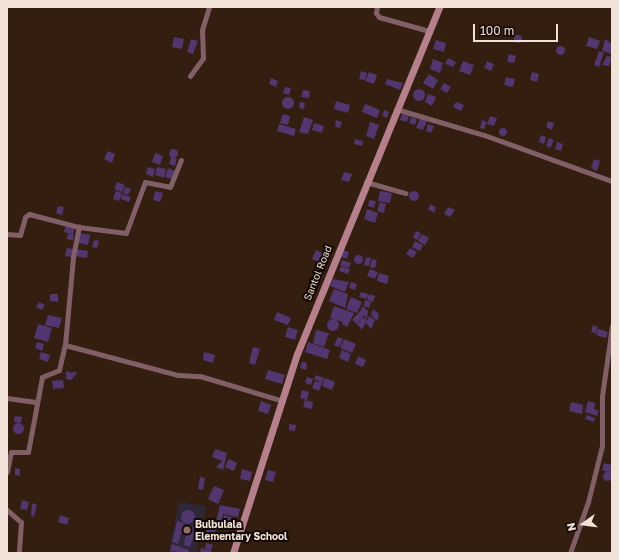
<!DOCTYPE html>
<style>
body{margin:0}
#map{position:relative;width:619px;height:560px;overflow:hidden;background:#341e0f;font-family:"Golos Text",sans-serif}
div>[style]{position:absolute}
.education>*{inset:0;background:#2e2738}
.building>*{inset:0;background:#513670}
.round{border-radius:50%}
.street>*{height:5px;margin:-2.5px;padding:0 2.5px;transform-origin:2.5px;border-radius:2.5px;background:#805f66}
.secondary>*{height:7px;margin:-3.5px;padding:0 3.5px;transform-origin:3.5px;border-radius:3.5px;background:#b5808b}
.dots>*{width:11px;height:11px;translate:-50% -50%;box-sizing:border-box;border:2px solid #140a05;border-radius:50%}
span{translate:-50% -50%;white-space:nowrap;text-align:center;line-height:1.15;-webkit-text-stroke:4px #140a05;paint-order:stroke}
.street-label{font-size:10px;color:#f1e2d8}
.poi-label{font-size:10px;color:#f1e2d8;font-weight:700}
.left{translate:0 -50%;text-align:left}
.frame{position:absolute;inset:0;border:8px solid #f1e2d8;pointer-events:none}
.north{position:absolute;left:563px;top:504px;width:40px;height:40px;-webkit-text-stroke:3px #140a05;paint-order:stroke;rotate:256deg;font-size:11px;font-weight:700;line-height:16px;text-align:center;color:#f1e2d8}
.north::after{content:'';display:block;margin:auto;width:14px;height:18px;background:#f1e2d8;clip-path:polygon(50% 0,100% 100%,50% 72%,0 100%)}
.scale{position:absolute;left:473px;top:24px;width:85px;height:18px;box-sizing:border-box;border:2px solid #f1e2d8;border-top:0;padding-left:5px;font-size:12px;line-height:14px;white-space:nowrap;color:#f1e2d8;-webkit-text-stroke:3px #140a05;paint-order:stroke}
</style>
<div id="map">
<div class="education">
<div style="clip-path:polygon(179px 502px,206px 506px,196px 553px,169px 553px)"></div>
</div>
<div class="building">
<div class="round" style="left:514px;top:35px;width:8px;height:8px"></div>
<div style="clip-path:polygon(174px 37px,184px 39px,182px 49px,172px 47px)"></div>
<div style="clip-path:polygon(589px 37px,600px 41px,597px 49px,586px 46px)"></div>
<div style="clip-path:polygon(191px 39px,198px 41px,193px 54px,187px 52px)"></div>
<div style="clip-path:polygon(605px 39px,612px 44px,612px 54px,602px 51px)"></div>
<div style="clip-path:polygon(436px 40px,446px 43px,444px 52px,433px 49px)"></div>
<div class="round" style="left:555.5px;top:45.5px;width:9px;height:9px"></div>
<div style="clip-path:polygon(599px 51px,604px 53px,599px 67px,594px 65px)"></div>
<div style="clip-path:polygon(509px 54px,516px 56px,514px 63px,507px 62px)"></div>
<div style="clip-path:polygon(607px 56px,612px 57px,609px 66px,602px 65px)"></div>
<div style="clip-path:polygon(448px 58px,456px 62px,453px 67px,445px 64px)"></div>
<div style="clip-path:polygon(433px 59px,443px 63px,440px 73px,430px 69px)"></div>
<div style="clip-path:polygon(463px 61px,474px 65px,470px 75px,459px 71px)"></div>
<div style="clip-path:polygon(487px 61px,494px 64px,491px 71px,484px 68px)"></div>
<div style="clip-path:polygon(361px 71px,367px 73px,365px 80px,359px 79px)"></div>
<div style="clip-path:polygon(369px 72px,377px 75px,374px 84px,365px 81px)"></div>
<div style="clip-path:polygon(532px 72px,539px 74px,537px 82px,530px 80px)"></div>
<div style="clip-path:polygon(429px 74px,438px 80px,433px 89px,423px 83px)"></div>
<div style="clip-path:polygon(506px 77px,515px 79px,513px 87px,504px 85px)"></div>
<div style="clip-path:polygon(271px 78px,278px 81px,276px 87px,269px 84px)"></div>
<div style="clip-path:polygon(387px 79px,403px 83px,400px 90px,385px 84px)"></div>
<div style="clip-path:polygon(444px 83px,451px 87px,447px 93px,440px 89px)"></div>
<div style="clip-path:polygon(285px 87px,291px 88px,289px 95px,283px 93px)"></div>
<div class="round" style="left:413px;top:89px;width:12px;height:12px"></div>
<div style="clip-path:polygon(303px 90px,310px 91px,309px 98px,301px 97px)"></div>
<div style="clip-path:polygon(428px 94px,436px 97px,432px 106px,425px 102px)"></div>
<div class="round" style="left:282px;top:97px;width:12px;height:12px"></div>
<div style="clip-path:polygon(336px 101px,350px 105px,348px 113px,334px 109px)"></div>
<div style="clip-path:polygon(300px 102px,305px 103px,304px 109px,299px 108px)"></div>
<div style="clip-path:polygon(456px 102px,464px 105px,461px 111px,453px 107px)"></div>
<div style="clip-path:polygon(365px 104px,380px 110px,377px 118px,362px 112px)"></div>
<div style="clip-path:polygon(384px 110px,389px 112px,387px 118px,382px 116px)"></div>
<div style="clip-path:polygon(283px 114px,290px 116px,288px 125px,280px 123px)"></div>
<div style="clip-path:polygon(402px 114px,409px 116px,407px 122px,400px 120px)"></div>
<div style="clip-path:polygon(490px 116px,497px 118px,494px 126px,487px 124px)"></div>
<div style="clip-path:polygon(304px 117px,313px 120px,308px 134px,299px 132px)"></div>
<div style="clip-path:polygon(411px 117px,417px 119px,415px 125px,409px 123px)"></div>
<div style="clip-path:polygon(420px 118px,427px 121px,423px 130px,416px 128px)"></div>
<div style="clip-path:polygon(336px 120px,342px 122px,340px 128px,335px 127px)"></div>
<div style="clip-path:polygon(482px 120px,487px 122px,484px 129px,480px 128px)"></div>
<div style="clip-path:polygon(548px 121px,554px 123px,552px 130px,546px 127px)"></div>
<div style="clip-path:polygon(370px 122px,379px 125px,374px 139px,366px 136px)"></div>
<div style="clip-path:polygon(314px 123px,324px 126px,322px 133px,312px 130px)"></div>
<div style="clip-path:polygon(279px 124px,296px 129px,294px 136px,277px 131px)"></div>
<div style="clip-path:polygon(428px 124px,434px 126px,431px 133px,426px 131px)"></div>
<div class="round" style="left:499px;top:128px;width:8px;height:8px"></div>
<div style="clip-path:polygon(541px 135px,546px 137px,544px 144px,539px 142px)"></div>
<div style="clip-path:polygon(549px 138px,554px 140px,550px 148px,546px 146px)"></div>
<div style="clip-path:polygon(355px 139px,363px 141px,362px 146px,354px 144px)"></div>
<div style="clip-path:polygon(557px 142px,563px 144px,561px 151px,555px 149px)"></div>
<div class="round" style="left:168.5px;top:148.5px;width:9px;height:9px"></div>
<div style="clip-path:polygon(108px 151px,115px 154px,112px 163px,104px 159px)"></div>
<div style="clip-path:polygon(155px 153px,163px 156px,160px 165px,152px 162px)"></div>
<div style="clip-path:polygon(171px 157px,177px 159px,175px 166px,169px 164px)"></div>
<div style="clip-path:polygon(594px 159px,600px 161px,597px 171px,591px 168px)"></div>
<div style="clip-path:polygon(148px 167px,155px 169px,153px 177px,146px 174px)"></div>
<div style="clip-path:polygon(157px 167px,166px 169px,164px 178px,155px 175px)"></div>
<div style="clip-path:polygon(168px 168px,175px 171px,172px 179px,165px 177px)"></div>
<div style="clip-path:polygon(344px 172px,352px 174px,349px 182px,341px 180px)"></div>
<div style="clip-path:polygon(117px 182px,125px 185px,122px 192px,114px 189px)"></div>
<div style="clip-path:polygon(125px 187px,131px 189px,128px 195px,123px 193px)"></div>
<div style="clip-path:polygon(116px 191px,122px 193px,119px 201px,113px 199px)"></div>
<div style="clip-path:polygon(155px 191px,163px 193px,160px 202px,153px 200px)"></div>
<div style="clip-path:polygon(380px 191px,392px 193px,390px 203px,378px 201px)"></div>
<div class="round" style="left:409px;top:191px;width:10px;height:10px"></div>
<div style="clip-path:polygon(122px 194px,131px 197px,129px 202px,121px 199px)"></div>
<div style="clip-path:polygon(369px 200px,376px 201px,374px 208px,368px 206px)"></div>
<div style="clip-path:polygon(380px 202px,386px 204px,384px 213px,377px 211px)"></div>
<div style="clip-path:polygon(431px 204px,436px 208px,434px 213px,428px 209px)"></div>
<div style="clip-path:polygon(58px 206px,64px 207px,62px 215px,56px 213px)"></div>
<div style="clip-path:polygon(448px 207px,455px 210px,450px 217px,444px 214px)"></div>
<div style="clip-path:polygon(367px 209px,378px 213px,375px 223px,364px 219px)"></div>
<div style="clip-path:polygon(66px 225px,75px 227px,73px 235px,64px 232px)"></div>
<div style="clip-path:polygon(416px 231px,421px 233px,418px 240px,413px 238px)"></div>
<div style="clip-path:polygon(80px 233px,90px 235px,88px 245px,78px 243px)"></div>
<div style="clip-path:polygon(68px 234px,74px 235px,73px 241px,67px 239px)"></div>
<div style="clip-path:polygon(422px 234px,429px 238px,425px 245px,418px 241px)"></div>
<div style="clip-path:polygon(94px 240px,99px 241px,97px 248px,92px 247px)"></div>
<div style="clip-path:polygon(415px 241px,423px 245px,420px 251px,412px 247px)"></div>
<div style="clip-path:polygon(67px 248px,73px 249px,71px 257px,65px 256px)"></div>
<div style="clip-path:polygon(410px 248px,417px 252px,413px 258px,406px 254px)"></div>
<div style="clip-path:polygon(76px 249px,88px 251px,87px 258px,75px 256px)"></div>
<div style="clip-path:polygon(316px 250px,327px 255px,323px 264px,312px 259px)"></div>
<div style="clip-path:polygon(343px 250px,349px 252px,347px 259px,341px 257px)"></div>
<div class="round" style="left:353.5px;top:254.5px;width:9px;height:9px"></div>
<div style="clip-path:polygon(366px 257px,371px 258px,369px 266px,364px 265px)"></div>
<div style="clip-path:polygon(372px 259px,377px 260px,375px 268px,370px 267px)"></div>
<div style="clip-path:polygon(342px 260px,351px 263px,349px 268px,340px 265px)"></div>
<div style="clip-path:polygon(341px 266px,350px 269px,348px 274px,339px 271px)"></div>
<div style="clip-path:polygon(370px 269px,378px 272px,375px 279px,367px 276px)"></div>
<div style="clip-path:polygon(379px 273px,389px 276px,387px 284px,377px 281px)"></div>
<div style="clip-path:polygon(333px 279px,349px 282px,345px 292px,330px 286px)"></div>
<div style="clip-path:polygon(351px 282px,357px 284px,355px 290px,349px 288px)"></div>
<div style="clip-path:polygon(334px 289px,348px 294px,345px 308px,329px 301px)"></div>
<div style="clip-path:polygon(361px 292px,368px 294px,367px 299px,359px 297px)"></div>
<div style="clip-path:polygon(50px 294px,58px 294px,58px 302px,50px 301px)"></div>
<div style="clip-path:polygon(369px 294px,375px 296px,373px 302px,367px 300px)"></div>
<div style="clip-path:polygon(351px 297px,362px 302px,357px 313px,346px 309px)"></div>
<div style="clip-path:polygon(365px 300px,371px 302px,369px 308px,364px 306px)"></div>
<div style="clip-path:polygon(39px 302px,45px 305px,42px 310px,36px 307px)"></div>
<div style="clip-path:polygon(334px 306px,354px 313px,347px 327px,342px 324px,343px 322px,330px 318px)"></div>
<div style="clip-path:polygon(363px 306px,368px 311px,367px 319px,360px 311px)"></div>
<div style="clip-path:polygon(373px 309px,379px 314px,377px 321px,371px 315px)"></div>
<div style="clip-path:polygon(360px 311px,364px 315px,357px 324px,352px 320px)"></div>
<div style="clip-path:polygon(277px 312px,291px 318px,288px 325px,274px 320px)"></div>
<div style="clip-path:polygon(48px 315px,62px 318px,59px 328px,45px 325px)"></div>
<div style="clip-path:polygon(369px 316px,375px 320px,371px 329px,366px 323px)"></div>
<div style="clip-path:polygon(363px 317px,367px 320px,362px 330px,357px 324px)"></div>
<div class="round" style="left:327px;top:319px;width:12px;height:12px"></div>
<div style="clip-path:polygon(38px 324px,52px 328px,48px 342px,34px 338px)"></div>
<div style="clip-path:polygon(593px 325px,598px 327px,596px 333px,591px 332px)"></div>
<div style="clip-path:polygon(288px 327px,298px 330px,295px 340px,285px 337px)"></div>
<div style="clip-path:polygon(598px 329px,608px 332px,606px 338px,596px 335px)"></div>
<div style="clip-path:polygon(316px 330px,329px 333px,324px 347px,313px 343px)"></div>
<div style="clip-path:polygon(338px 337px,343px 339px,339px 347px,334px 345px)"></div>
<div style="clip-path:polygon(344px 339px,356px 344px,352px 353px,340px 348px)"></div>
<div style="clip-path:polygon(37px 342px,44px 344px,42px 351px,35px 348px)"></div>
<div style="clip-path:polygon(308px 342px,330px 350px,327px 359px,305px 352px)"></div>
<div style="clip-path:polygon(253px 347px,260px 349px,255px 365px,249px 363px)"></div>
<div style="clip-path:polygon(342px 350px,351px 354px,348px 362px,339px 358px)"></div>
<div style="clip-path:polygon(41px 352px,50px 355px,48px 362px,39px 359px)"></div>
<div style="clip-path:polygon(204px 352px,215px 355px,213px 363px,203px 360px)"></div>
<div style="clip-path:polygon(358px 356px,366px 360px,363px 367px,355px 364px)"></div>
<div style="clip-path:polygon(302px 362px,307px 363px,306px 370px,300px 368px)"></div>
<div style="clip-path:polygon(268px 370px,285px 375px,282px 384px,265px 379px)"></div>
<div style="clip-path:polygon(66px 371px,72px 373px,74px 371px,77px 373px,71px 380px,66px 379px)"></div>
<div style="clip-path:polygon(316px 375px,324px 378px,322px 383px,314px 379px)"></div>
<div style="clip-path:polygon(307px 377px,313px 379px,311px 385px,305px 383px)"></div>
<div style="clip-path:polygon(325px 378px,335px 382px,332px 390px,322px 386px)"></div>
<div style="clip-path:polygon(63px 380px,64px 388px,53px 389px,52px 381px)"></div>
<div style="clip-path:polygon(315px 381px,322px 383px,319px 391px,312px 388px)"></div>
<div style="clip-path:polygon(302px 390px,309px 392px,307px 400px,300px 398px)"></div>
<div style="clip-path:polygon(305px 400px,313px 402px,312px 409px,303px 407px)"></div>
<div style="clip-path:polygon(261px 401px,271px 405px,268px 414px,258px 411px)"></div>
<div style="clip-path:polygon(588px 401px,595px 403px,594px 409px,599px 411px,597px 416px,585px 412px)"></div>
<div style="clip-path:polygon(571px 402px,583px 405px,582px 414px,569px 411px)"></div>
<div style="clip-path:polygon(587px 415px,595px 418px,594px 422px,585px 419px)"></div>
<div style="clip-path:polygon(15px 416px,22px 417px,21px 423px,14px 422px)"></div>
<div class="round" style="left:12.5px;top:422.5px;width:11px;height:11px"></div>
<div style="clip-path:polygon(289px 424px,296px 425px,295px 431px,289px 430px)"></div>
<div style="clip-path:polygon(215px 449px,227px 453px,223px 470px,216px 467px,222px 461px,212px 457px)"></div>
<div style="clip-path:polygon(229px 459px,237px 463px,234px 471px,225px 467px)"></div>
<div style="clip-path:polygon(604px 463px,612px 465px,612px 474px,602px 470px)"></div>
<div style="clip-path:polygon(15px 468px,20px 469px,20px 476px,15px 475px)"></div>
<div style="clip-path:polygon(242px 469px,252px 472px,250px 481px,240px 479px)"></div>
<div style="clip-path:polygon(268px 470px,276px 472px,273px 482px,265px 480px)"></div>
<div class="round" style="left:602.5px;top:471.5px;width:9px;height:9px"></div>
<div style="clip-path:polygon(200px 477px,205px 478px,203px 490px,198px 489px)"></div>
<div style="clip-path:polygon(214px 486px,224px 490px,218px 504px,208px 499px)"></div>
<div style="clip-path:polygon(22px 500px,29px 502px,27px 510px,20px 509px)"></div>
<div style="clip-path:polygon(32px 503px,37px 505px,34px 517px,31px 516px)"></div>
<div style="clip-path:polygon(220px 505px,240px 509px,238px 517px,223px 514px,221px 523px,216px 522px)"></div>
<div class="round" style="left:181px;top:510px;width:14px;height:14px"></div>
<div style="clip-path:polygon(60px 515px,69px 518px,67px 525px,58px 522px)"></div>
<div style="clip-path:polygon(224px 515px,235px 518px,233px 525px,222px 522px)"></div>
<div style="clip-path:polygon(177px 521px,184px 523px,178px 544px,172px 542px)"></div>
<div style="clip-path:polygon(209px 523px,217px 526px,215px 534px,206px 532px)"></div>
<div style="clip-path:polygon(187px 525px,197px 528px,190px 547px,184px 545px)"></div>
<div style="clip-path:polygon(206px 543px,213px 545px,211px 550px,205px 548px)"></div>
<div style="clip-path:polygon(172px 544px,189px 550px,188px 553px,170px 551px)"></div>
<div style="clip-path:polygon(201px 548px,211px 550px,211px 553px,200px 553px)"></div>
</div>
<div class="street">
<div style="left:377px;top:7px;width:6px;rotate:99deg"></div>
<div style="left:376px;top:13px;width:5px;rotate:53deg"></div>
<div style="left:379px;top:17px;width:52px;rotate:15.6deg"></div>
<div style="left:190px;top:76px;width:22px;rotate:-54deg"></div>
<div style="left:203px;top:58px;width:28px;rotate:-92deg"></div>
<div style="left:202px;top:30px;width:24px;rotate:-73deg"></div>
<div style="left:396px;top:109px;width:92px;rotate:16.5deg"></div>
<div style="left:484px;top:135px;width:136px;rotate:19.8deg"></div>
<div style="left:366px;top:182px;width:41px;rotate:15.8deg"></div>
<div style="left:7px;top:234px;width:13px;rotate:4deg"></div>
<div style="left:20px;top:235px;width:19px;rotate:-74deg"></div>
<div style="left:25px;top:217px;width:5px;rotate:-37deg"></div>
<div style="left:29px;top:214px;width:52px;rotate:14.6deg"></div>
<div style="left:65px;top:345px;width:88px;rotate:-84.8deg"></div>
<div style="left:73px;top:257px;width:31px;rotate:-79deg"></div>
<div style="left:79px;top:227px;width:47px;rotate:7.3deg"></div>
<div style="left:126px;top:233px;width:54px;rotate:-69.6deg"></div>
<div style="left:145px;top:182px;width:25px;rotate:11deg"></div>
<div style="left:170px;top:187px;width:29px;rotate:-68deg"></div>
<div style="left:7px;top:398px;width:29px;rotate:8deg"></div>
<div style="left:7px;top:472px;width:20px;rotate:-79deg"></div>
<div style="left:11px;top:452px;width:17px"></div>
<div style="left:28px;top:452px;width:76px;rotate:-79.4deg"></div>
<div style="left:42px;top:377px;width:18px;rotate:-22deg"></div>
<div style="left:59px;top:370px;width:26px;rotate:-77deg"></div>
<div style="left:65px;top:345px;width:117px;rotate:14.9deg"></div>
<div style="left:178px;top:375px;width:22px;rotate:3deg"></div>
<div style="left:200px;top:376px;width:84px;rotate:16.7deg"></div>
<div style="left:7px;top:510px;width:18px;rotate:41deg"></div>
<div style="left:21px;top:522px;width:31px;rotate:94deg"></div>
<div style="left:570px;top:553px;width:54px;rotate:-70.6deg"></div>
<div style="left:588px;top:502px;width:58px;rotate:-76deg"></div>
<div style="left:602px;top:446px;width:50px;rotate:-90deg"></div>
<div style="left:602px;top:396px;width:71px;rotate:-81.9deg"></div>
</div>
<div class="secondary">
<div style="left:233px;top:553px;width:209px;rotate:-72.2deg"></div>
<div style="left:297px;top:354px;width:375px;rotate:-67.7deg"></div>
</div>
<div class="dots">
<div style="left:187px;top:530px;background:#8d6e63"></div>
</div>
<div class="street-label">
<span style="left:318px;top:273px;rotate:-68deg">Santol Road</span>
</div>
<div class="poi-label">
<span class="left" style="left:195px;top:530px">Bulbulala<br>Elementary School</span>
</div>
<div class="frame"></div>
<div class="north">N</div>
<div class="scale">100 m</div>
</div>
